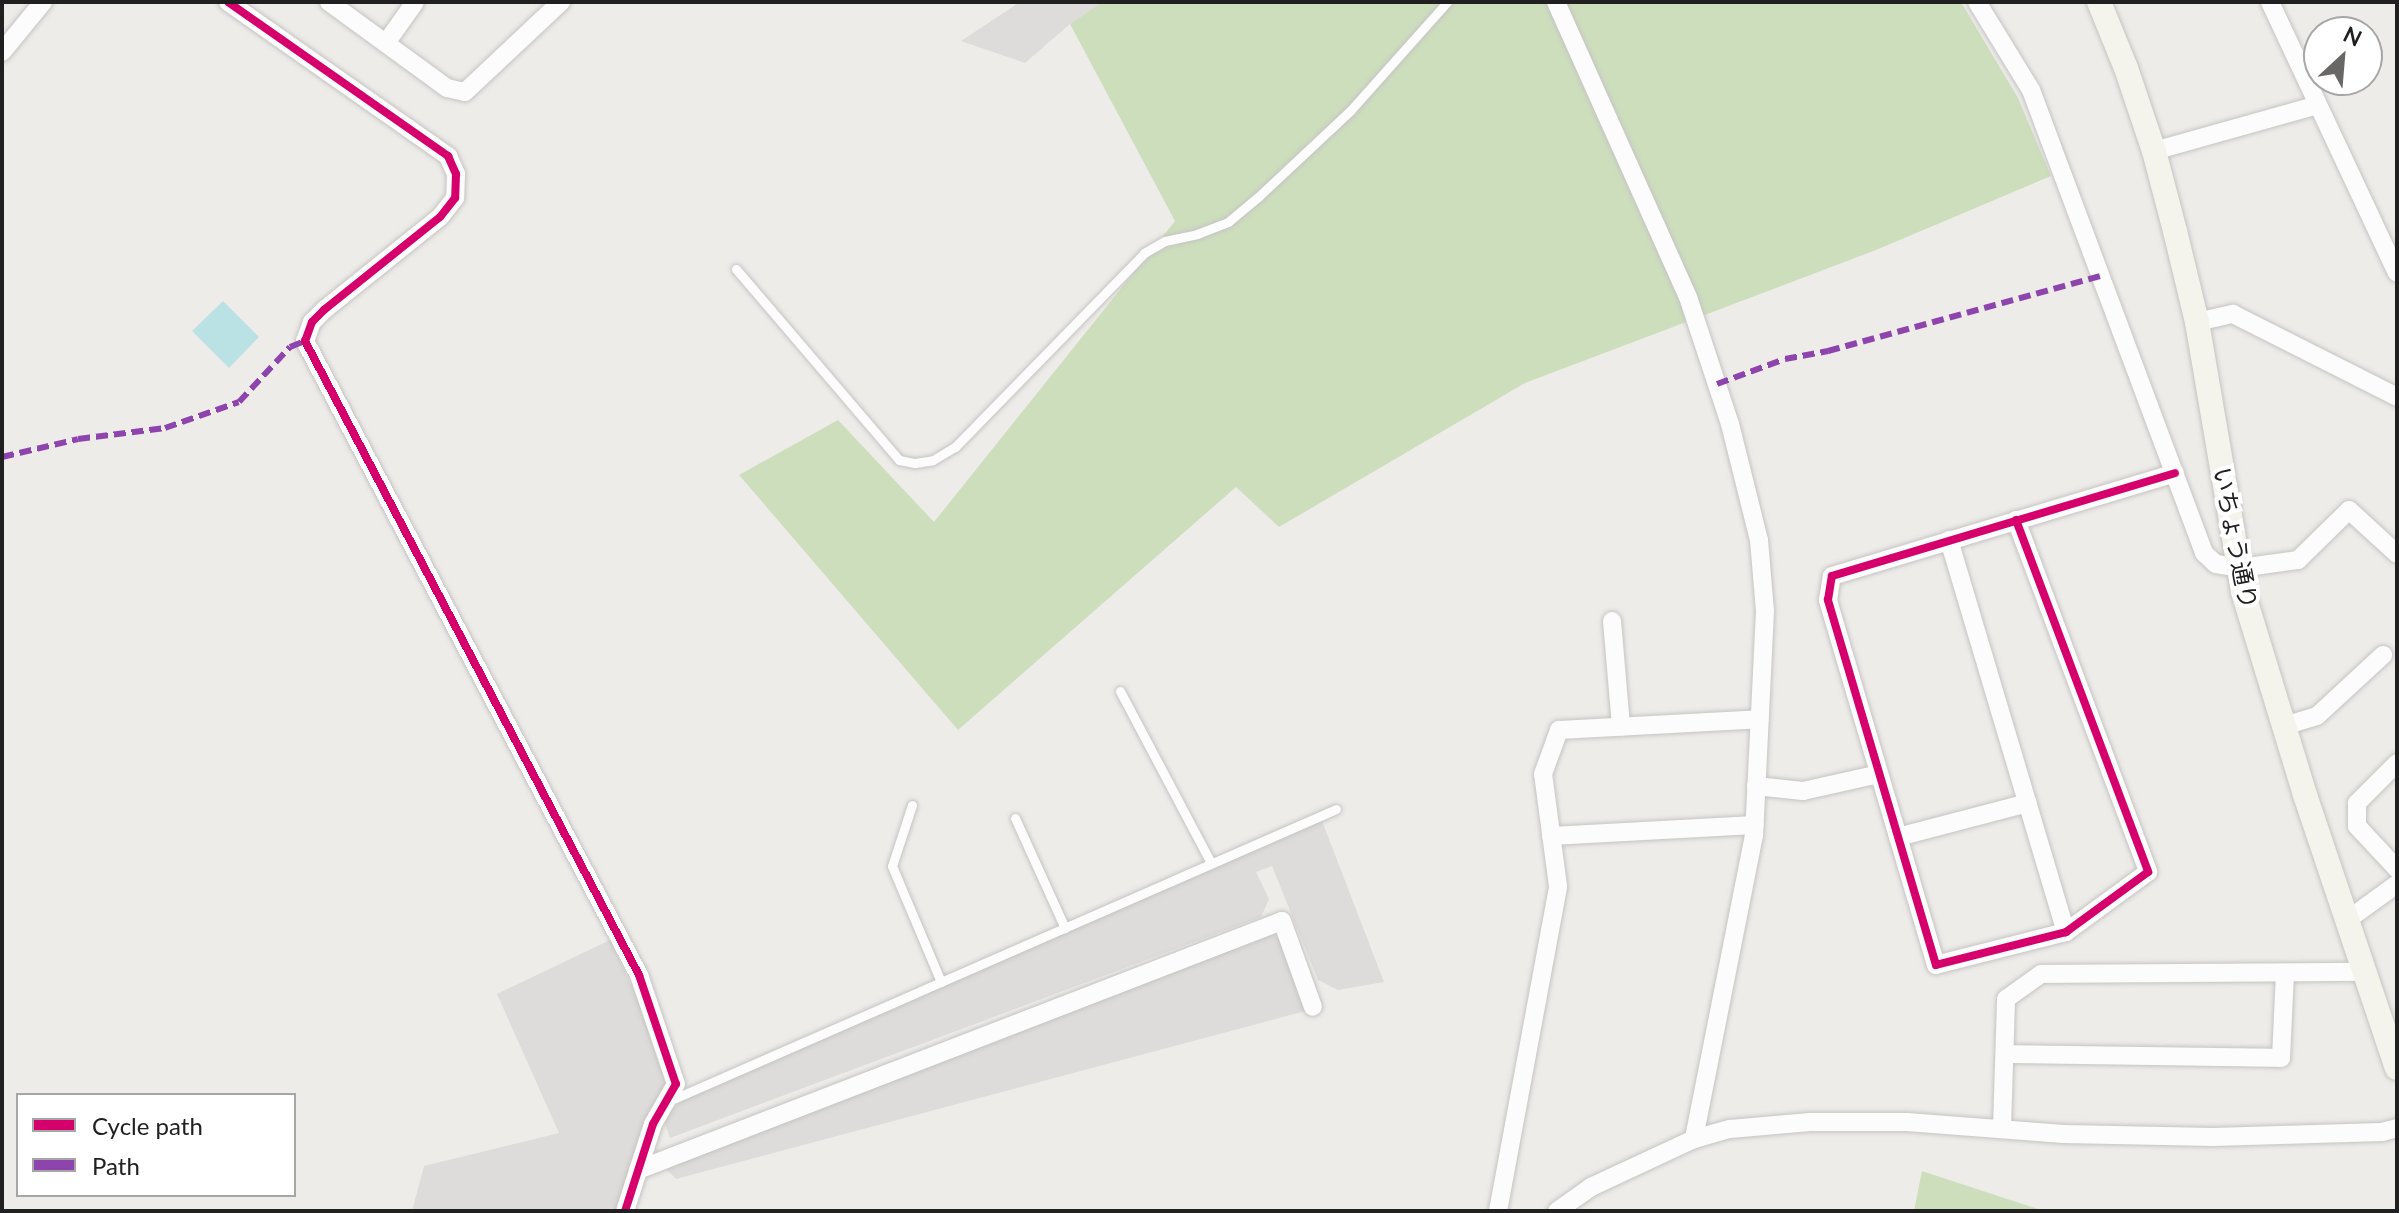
<!DOCTYPE html>
<meta charset="utf-8">
<style>
body{margin:0}
#map{position:relative;width:2399px;height:1213px;overflow:hidden;background:#eeece9;font-family:Lato,"Noto Sans JP",sans-serif}
div>[style]{position:absolute}
.residential>*{inset:0;background:#dddcda}
.forest>*{inset:0;background:#cddebd}
.water>*{inset:0;background:#bae1e3}
.roads{filter:drop-shadow(0 0 2px #c5c4c3) drop-shadow(0 0 2px #c5c4c3)}
.lane>*{height:9px;margin:-4.5px;padding:0 4.5px;transform-origin:4.5px;border-radius:4.5px;background:#fcfcfc}
.street>*{height:18px;margin:-9px;padding:0 9px;transform-origin:9px;border-radius:9px;background:#fcfcfc}
.secondary>*{height:24px;margin:-12px;padding:0 12px;transform-origin:12px;border-radius:12px;background:#f4f3ec}
.quiet>*{height:6px;margin-top:-3px;transform-origin:0;background:repeating-linear-gradient(90deg,#8e44ad 0 12px,transparent 0 18px)}
.cycleway>*{height:8px;margin:-4px;padding:0 4px;transform-origin:4px;border-radius:4px;background:#d6006c}
span{translate:-50% -50%;white-space:nowrap;text-align:center;line-height:1.15;-webkit-text-stroke:8px #fff;paint-order:stroke}
.street-label{font-size:24px;color:#202020}
.frame{position:absolute;inset:0;border:4px solid #202020;pointer-events:none}
.legend{position:absolute;left:16px;top:1093px;width:280px;height:104px;box-sizing:border-box;background:#fff;border:2px solid #a6a6a6;margin:0;padding:10px 14px;list-style:none;font-size:24px;color:#202020}
.legend li{display:flex;align-items:center;gap:16px;height:40px}
.legend b{width:40px;border:2px solid #a6a6a6}
.north{position:absolute;left:2303px;top:16px;width:80px;height:80px;box-sizing:border-box;background:#fff;border:2px solid #a6a6a6;border-radius:50%;rotate:26deg;font-size:22px;font-weight:700;line-height:32px;text-align:center;color:#202020}
.north::after{content:'';display:block;margin:auto;width:28px;height:36px;background:#686766;clip-path:polygon(50% 0,100% 100%,50% 72%,0 100%)}
</style>
<div id="map">
<div class="residential">
<div style="clip-path:polygon(1020px 2px,1102px 2px,1070px 24px,1025px 63px,961px 41px)"></div>
<div style="clip-path:polygon(1322px 821px,1384px 982px,1338px 990px,1318px 980px,1272px 866px,1256px 872px,1269px 899px,1261px 917px,670px 1138px,663px 1118px,685px 1098px)"></div>
<div style="clip-path:polygon(1270px 933px,1282px 941px,1309px 1010px,676px 1179px,663px 1166px)"></div>
<div style="clip-path:polygon(610px 940px,645px 1015px,667px 1086px,649px 1112px,617px 1211px,412px 1211px,424px 1166px,559px 1133px,497px 994px)"></div>
</div>
<div class="forest">
<div style="clip-path:polygon(1102px 2px,1961px 2px,2018px 98px,2051px 176px,1876px 250px,1525px 383px,1279px 527px,1236px 487px,958px 730px,739px 475px,838px 420px,934px 522px,1175px 221px,1070px 24px)"></div>
<div style="clip-path:polygon(1922px 1171px,2044px 1211px,1914px 1211px)"></div>
</div>
<div class="water">
<div style="clip-path:polygon(223px 301px,259px 337px,229px 368px,192px 331px)"></div>
</div>
<div class="roads">
<div class="lane">
<div style="left:736px;top:269px;width:251px;rotate:49.5deg"></div>
<div style="left:899px;top:460px;width:16px;rotate:11deg"></div>
<div style="left:915px;top:463px;width:18px;rotate:-9deg"></div>
<div style="left:933px;top:460px;width:26px;rotate:-31deg"></div>
<div style="left:955px;top:447px;width:271px;rotate:-45.7deg"></div>
<div style="left:1144px;top:253px;width:24px;rotate:-30deg"></div>
<div style="left:1165px;top:241px;width:33px;rotate:-12deg"></div>
<div style="left:1197px;top:234px;width:33px;rotate:-21deg"></div>
<div style="left:1228px;top:222px;width:39px;rotate:-40deg"></div>
<div style="left:1258px;top:197px;width:126px;rotate:-43.1deg"></div>
<div style="left:1350px;top:111px;width:146px;rotate:-48.3deg"></div>
<div style="left:1120px;top:691px;width:195px;rotate:62.1deg"></div>
<div style="left:912px;top:805px;width:64px;rotate:108.2deg"></div>
<div style="left:892px;top:866px;width:126px;rotate:67.1deg"></div>
<div style="left:1015px;top:818px;width:121px;rotate:65.6deg"></div>
<div style="left:669px;top:1101px;width:728px;rotate:-23.64deg"></div>
</div>
<div class="street">
<div style="left:228px;top:2px;width:269px;rotate:35deg"></div>
<div style="left:448px;top:156px;width:20px;rotate:66deg"></div>
<div style="left:456px;top:174px;width:24px;rotate:92deg"></div>
<div style="left:455px;top:198px;width:24px;rotate:128deg"></div>
<div style="left:440px;top:217px;width:149px;rotate:141.3deg"></div>
<div style="left:324px;top:310px;width:17px;rotate:135deg"></div>
<div style="left:312px;top:322px;width:20px;rotate:110deg"></div>
<div style="left:305px;top:341px;width:717px;rotate:62.22deg"></div>
<div style="left:639px;top:975px;width:115px;rotate:71.3deg"></div>
<div style="left:676px;top:1084px;width:46px;rotate:119.9deg"></div>
<div style="left:653px;top:1124px;width:91px;rotate:107.8deg"></div>
<div style="left:329px;top:2px;width:146px;rotate:36.1deg"></div>
<div style="left:447px;top:88px;width:18px;rotate:13deg"></div>
<div style="left:465px;top:92px;width:132px;rotate:-43.2deg"></div>
<div style="left:1556px;top:2px;width:323px;rotate:65.9deg"></div>
<div style="left:1688px;top:297px;width:134px;rotate:71.7deg"></div>
<div style="left:1730px;top:424px;width:120px;rotate:76deg"></div>
<div style="left:1759px;top:540px;width:71px;rotate:85.2deg"></div>
<div style="left:1765px;top:611px;width:224px;rotate:92.8deg"></div>
<div style="left:1754px;top:835px;width:310px;rotate:101.2deg"></div>
<div style="left:1977px;top:2px;width:103px;rotate:58.5deg"></div>
<div style="left:2031px;top:90px;width:494px;rotate:69.5deg"></div>
<div style="left:2204px;top:553px;width:16px;rotate:43deg"></div>
<div style="left:2216px;top:564px;width:24px;rotate:9deg"></div>
<div style="left:2240px;top:568px;width:59px;rotate:-7.9deg"></div>
<div style="left:2298px;top:560px;width:71px;rotate:-44.4deg"></div>
<div style="left:2349px;top:510px;width:65px;rotate:42.5deg"></div>
<div style="left:2270px;top:2px;width:299px;rotate:64.9deg"></div>
<div style="left:386px;top:43px;width:50px;rotate:-54.7deg"></div>
<div style="left:2px;top:52px;width:65px;rotate:-50.6deg"></div>
<div style="left:2154px;top:151px;width:170px;rotate:-15.7deg"></div>
<div style="left:2197px;top:322px;width:37px;rotate:-13deg"></div>
<div style="left:2233px;top:314px;width:184px;rotate:26.8deg"></div>
<div style="left:2016px;top:520px;width:376px;rotate:69.4deg"></div>
<div style="left:2148px;top:872px;width:102px;rotate:143.8deg"></div>
<div style="left:2066px;top:932px;width:134px;rotate:165.8deg"></div>
<div style="left:1936px;top:965px;width:381px;rotate:-106.5deg"></div>
<div style="left:1828px;top:600px;width:24px;rotate:-81deg"></div>
<div style="left:1832px;top:576px;width:358px;rotate:-16.7deg"></div>
<div style="left:1949px;top:540px;width:409px;rotate:73.4deg"></div>
<div style="left:1612px;top:621px;width:106px;rotate:85.1deg"></div>
<div style="left:2284px;top:726px;width:34px;rotate:-17deg"></div>
<div style="left:2317px;top:716px;width:90px;rotate:-42.7deg"></div>
<div style="left:2397px;top:763px;width:57px;rotate:135deg"></div>
<div style="left:2357px;top:803px;width:23px;rotate:90deg"></div>
<div style="left:2357px;top:826px;width:59px;rotate:47.1deg"></div>
<div style="left:1756px;top:786px;width:47px;rotate:6.1deg"></div>
<div style="left:1803px;top:791px;width:78px;rotate:-12.6deg"></div>
<div style="left:1551px;top:836px;width:204px;rotate:-3.1deg"></div>
<div style="left:1898px;top:837px;width:134px;rotate:-14.7deg"></div>
<div style="left:2346px;top:921px;width:63px;rotate:-36deg"></div>
<div style="left:2005px;top:1054px;width:276px;rotate:0.8deg"></div>
<div style="left:2281px;top:1058px;width:85px;rotate:-87.3deg"></div>
<div style="left:2002px;top:1128px;width:129px;rotate:-88.2deg"></div>
<div style="left:2006px;top:999px;width:43px;rotate:-35.5deg"></div>
<div style="left:2041px;top:974px;width:322px;rotate:-0.4deg"></div>
<div style="left:638px;top:1170px;width:690px;rotate:-21.14deg"></div>
<div style="left:1282px;top:921px;width:91px;rotate:70.2deg"></div>
<div style="left:1498px;top:1211px;width:330px;rotate:-79.5deg"></div>
<div style="left:1558px;top:886px;width:113px;rotate:-97.6deg"></div>
<div style="left:1543px;top:774px;width:47px;rotate:-70deg"></div>
<div style="left:1559px;top:730px;width:201px;rotate:-3.1deg"></div>
<div style="left:1557px;top:1211px;width:42px;rotate:-35.2deg"></div>
<div style="left:1591px;top:1187px;width:114px;rotate:-25deg"></div>
<div style="left:1694px;top:1139px;width:37px;rotate:-16deg"></div>
<div style="left:1730px;top:1129px;width:80px;rotate:-5deg"></div>
<div style="left:1810px;top:1122px;width:97px"></div>
<div style="left:1907px;top:1122px;width:157px;rotate:4.4deg"></div>
<div style="left:2064px;top:1134px;width:149px;rotate:1.2deg"></div>
<div style="left:2213px;top:1137px;width:169px;rotate:-1.7deg"></div>
<div style="left:2382px;top:1132px;width:16px;rotate:-15deg"></div>
</div>
<div class="secondary">
<div style="left:2099px;top:2px;width:71px;rotate:67.8deg"></div>
<div style="left:2126px;top:68px;width:88px;rotate:71.4deg"></div>
<div style="left:2154px;top:151px;width:83px;rotate:75.3deg"></div>
<div style="left:2175px;top:231px;width:94px;rotate:76.4deg"></div>
<div style="left:2197px;top:322px;width:274px;rotate:80.3deg"></div>
<div style="left:2243px;top:592px;width:212px;rotate:73deg"></div>
<div style="left:2305px;top:795px;width:288px;rotate:71.4deg"></div>
</div>
</div>
<div class="quiet">
<div style="left:1717px;top:384px;width:72px;rotate:-20.2deg"></div>
<div style="left:1785px;top:359px;width:44px;rotate:-10.5deg"></div>
<div style="left:1828px;top:351px;width:283px;rotate:-15.4deg"></div>
<div style="left:2px;top:457px;width:78px;rotate:-13.3deg"></div>
<div style="left:78px;top:439px;width:88px;rotate:-7.2deg"></div>
<div style="left:165px;top:428px;width:78px;rotate:-19.4deg"></div>
<div style="left:239px;top:402px;width:75px;rotate:-47.2deg"></div>
<div style="left:290px;top:347px;width:16px;rotate:-22deg"></div>
</div>
<div class="cycleway">
<div style="left:228px;top:2px;width:269px;rotate:35deg"></div>
<div style="left:448px;top:156px;width:20px;rotate:66deg"></div>
<div style="left:456px;top:174px;width:24px;rotate:92deg"></div>
<div style="left:455px;top:198px;width:24px;rotate:128deg"></div>
<div style="left:440px;top:217px;width:149px;rotate:141.3deg"></div>
<div style="left:324px;top:310px;width:17px;rotate:135deg"></div>
<div style="left:312px;top:322px;width:20px;rotate:110deg"></div>
<div style="left:305px;top:341px;width:717px;rotate:62.22deg"></div>
<div style="left:639px;top:975px;width:115px;rotate:71.3deg"></div>
<div style="left:676px;top:1084px;width:46px;rotate:119.9deg"></div>
<div style="left:653px;top:1124px;width:91px;rotate:107.8deg"></div>
<div style="left:2016px;top:520px;width:376px;rotate:69.4deg"></div>
<div style="left:2148px;top:872px;width:102px;rotate:143.8deg"></div>
<div style="left:2066px;top:932px;width:134px;rotate:165.8deg"></div>
<div style="left:1936px;top:965px;width:381px;rotate:-106.5deg"></div>
<div style="left:1828px;top:600px;width:24px;rotate:-81deg"></div>
<div style="left:1832px;top:576px;width:358px;rotate:-16.7deg"></div>
</div>
<div class="street-label">
<span style="left:2236px;top:538px;rotate:79deg">いちょう通り</span>
</div>
<div class="frame"></div>
<ul class="legend">
<li><b style="height:10px;background:#d6006c"></b>Cycle path</li>
<li><b style="height:10px;background:#8e44ad"></b>Path</li>
</ul>
<div class="north">N</div>
</div>
